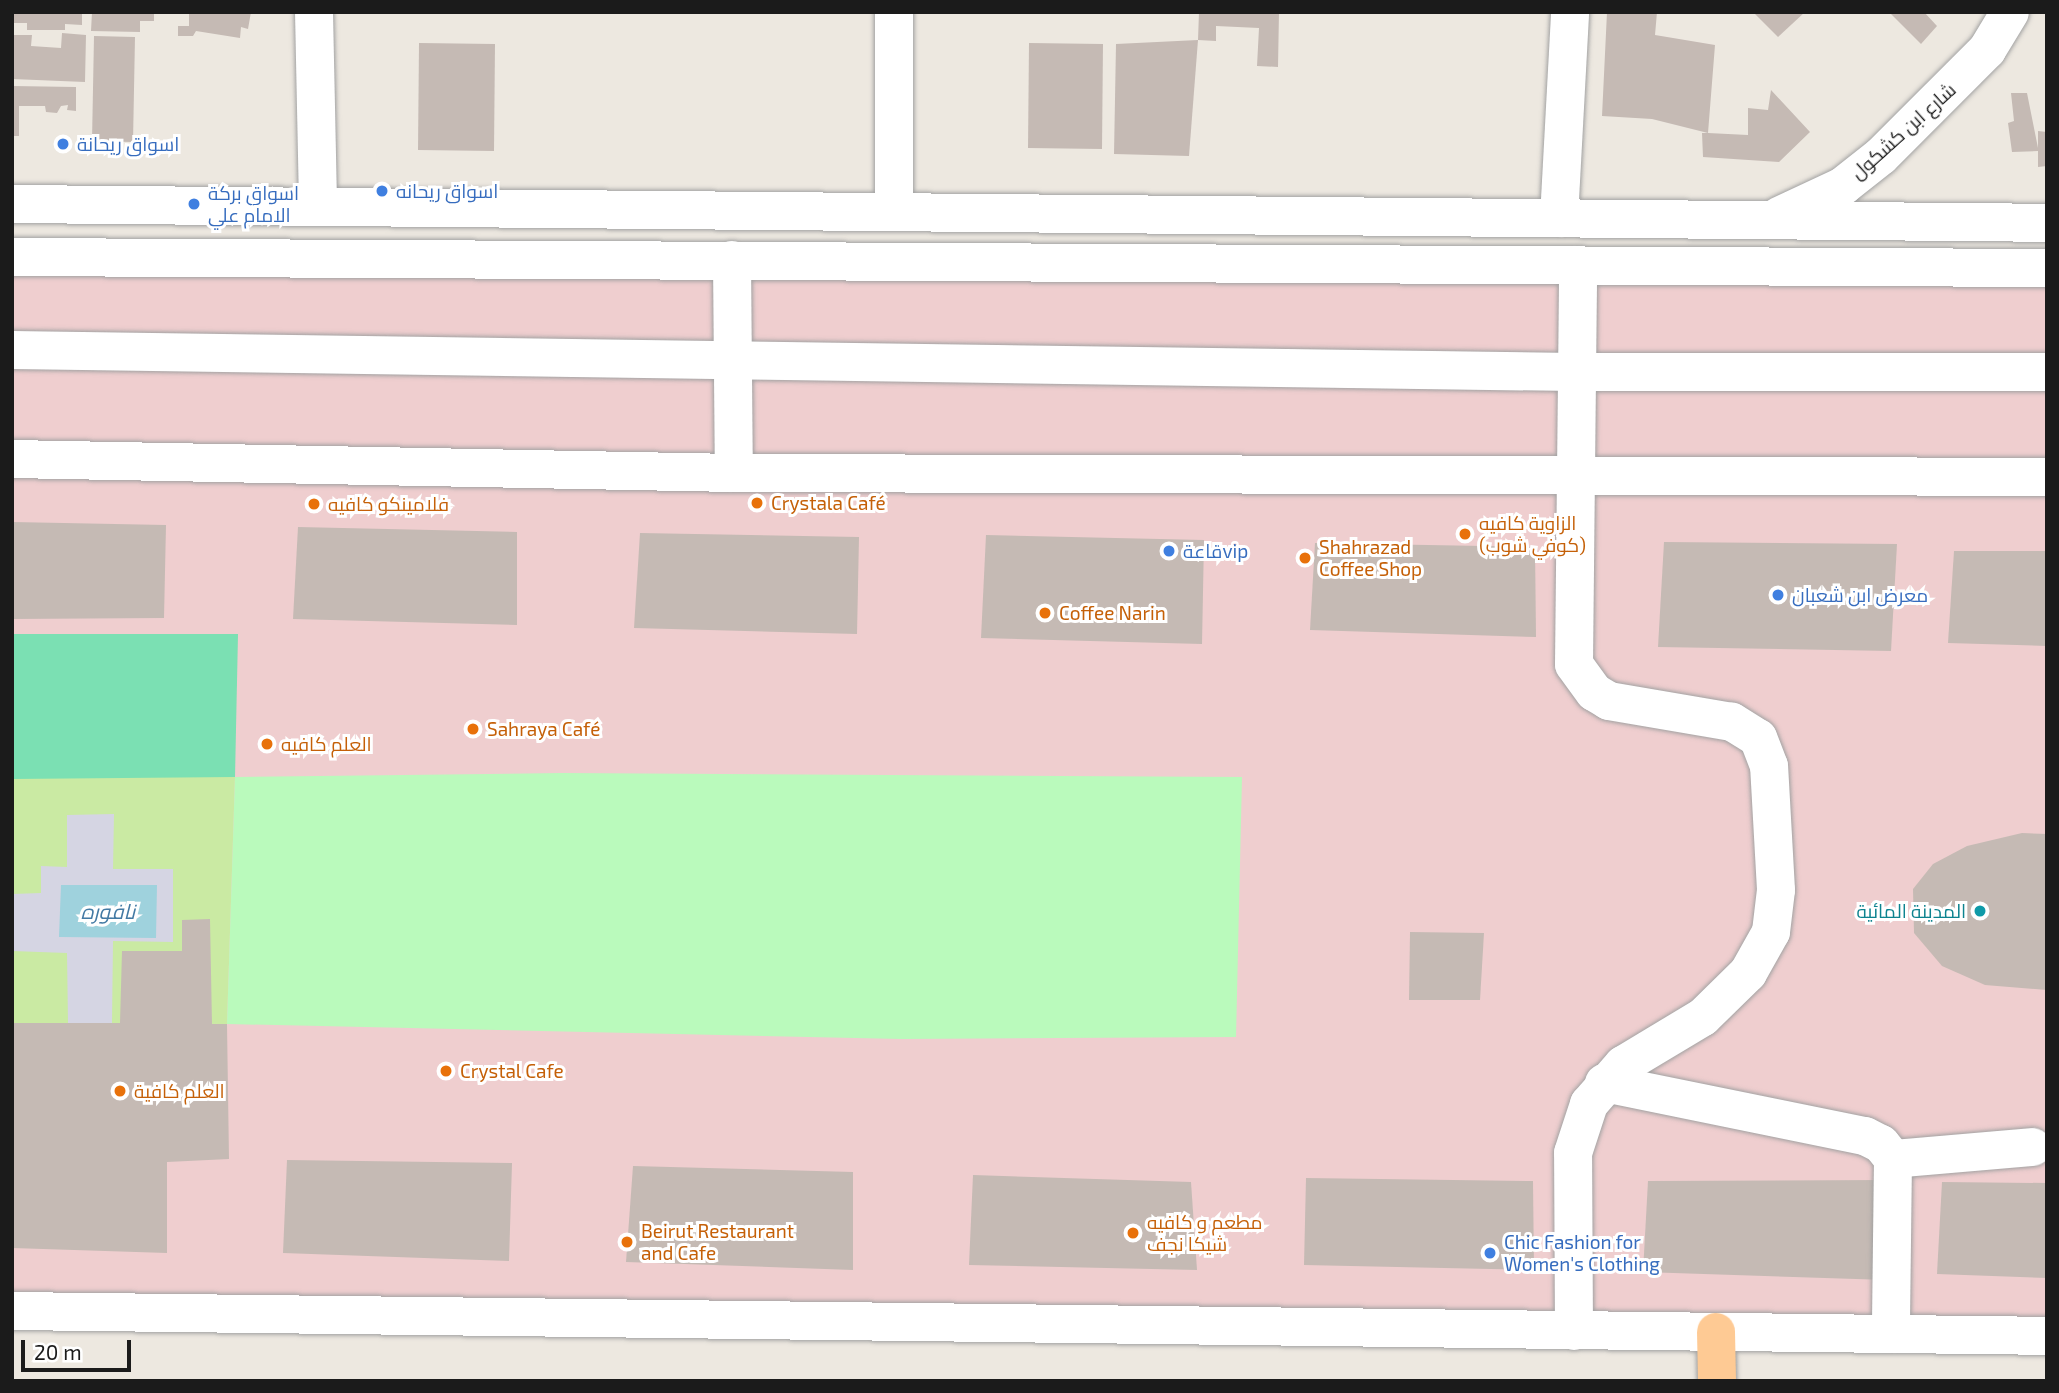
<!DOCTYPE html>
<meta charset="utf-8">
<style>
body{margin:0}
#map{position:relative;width:2059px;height:1393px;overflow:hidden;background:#ede8e0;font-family:"Exo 2",Cairo,sans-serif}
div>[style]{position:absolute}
.commercial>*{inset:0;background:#efcecf}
.grass>*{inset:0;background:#caeaa3}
.park>*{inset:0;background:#bafabc}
.pitch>*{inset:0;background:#7be0b3}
.plaza>*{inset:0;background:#d5d5e3}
.water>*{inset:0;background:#9fd2dd}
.building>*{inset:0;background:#c5bab4}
.roads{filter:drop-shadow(0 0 2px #a2a2a2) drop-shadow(0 0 2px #a2a2a2)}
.minor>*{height:38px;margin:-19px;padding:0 19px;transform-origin:19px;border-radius:19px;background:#fff}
.major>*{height:38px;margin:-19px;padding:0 19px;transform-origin:19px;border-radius:19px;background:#feca94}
.dots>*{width:19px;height:19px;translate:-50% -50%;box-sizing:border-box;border:4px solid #fff;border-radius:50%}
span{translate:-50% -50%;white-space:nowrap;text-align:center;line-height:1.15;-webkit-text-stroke:6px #fff;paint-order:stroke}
.street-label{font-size:19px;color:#1b1b1b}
.shop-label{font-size:19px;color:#366cbe}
.left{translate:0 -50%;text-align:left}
.food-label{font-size:19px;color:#c56008}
.culture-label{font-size:19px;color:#0d838f}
.right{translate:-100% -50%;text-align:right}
.water-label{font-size:21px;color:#437aa4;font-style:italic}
.frame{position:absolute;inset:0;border:14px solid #1b1b1b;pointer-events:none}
.scale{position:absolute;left:21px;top:1340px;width:110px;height:32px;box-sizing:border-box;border:4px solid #1b1b1b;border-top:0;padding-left:9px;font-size:21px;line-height:24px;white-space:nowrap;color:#1b1b1b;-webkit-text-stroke:5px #fff;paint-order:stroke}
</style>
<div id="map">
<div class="commercial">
<div style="clip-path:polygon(12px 269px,2047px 280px,2047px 1327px,12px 1302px)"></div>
</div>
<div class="grass">
<div style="clip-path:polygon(12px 776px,235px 777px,227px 1024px,12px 1023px)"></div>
</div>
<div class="park">
<div style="clip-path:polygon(562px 773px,1242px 777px,1236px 1037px,902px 1039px,227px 1024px,235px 777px)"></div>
</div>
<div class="pitch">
<div style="clip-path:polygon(12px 634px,238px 634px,235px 777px,12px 779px)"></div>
</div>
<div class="plaza">
<div style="clip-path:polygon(114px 814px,113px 869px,173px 869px,173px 942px,113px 941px,112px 1023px,68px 1023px,67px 953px,12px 951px,12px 894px,41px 893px,41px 866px,67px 867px,67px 815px)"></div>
</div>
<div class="water">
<div style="clip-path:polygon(61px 885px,157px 885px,156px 938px,59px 937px)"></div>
</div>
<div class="building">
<div style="clip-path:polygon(12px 12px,82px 12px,82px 25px,65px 24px,65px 30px,27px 30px,27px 23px,12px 23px)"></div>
<div style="clip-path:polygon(92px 12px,154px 12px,154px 21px,140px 21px,140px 32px,91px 31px)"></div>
<div style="clip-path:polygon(189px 12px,251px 12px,248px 29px,241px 27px,240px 38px,196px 31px,193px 36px,178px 36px,178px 26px,189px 26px)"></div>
<div style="clip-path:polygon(1199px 12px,1279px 12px,1278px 67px,1257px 66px,1259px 28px,1216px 26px,1216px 41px,1198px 40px)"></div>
<div style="clip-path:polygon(1607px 12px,1657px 12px,1655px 35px,1715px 45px,1708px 133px,1748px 135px,1748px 108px,1768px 110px,1771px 90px,1810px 132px,1779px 162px,1703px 157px,1702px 133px,1708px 133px,1652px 119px,1602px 116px)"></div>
<div style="clip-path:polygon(1753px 12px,1805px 12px,1778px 37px)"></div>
<div style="clip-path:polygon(1889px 12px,1924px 12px,1937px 26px,1921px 44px)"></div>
<div style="clip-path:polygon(62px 33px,86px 35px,85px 82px,12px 79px,12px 35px,32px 35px,31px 46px,61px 48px)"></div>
<div style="clip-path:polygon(94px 36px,135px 37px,133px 142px,92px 141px)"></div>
<div style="clip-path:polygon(1198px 40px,1189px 156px,1114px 154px,1116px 44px)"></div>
<div style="clip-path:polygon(419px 43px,495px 44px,494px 151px,418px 150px)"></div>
<div style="clip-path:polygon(1029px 43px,1103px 44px,1102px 149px,1028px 148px)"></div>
<div style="clip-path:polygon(12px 86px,76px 87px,76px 111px,67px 110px,68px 105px,61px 106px,57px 113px,46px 112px,45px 106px,19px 106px,19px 136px,12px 136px)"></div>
<div style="clip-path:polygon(2011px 93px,2027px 93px,2038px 148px,2038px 131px,2047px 132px,2047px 166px,2038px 167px,2038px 151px,2012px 152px,2008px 123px,2014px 121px)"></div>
<div style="clip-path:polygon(12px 522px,166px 525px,164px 618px,12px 619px)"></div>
<div style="clip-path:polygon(298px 527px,517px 532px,517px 625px,293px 619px)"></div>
<div style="clip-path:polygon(640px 533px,859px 537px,857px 634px,634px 628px)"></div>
<div style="clip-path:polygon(986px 535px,1204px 540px,1202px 644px,981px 638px)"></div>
<div style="clip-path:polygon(1664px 542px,1897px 544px,1891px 651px,1658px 647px)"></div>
<div style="clip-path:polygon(1315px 543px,1535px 547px,1536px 637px,1310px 630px)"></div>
<div style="clip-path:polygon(1954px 551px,2047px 551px,2047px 646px,1948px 643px)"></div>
<div style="clip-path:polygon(2022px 833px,2047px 834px,2047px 990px,1985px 985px,1942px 966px,1914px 933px,1913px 889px,1933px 864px,1967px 846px)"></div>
<div style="clip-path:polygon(210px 919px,212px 1024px,227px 1024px,229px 1159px,167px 1162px,167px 1253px,12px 1248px,12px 1023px,120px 1023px,122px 951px,182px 951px,182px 920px)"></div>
<div style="clip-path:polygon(1410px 932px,1484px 933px,1480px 1000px,1409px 1000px)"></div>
<div style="clip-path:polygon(287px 1160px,512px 1163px,509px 1261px,283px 1253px)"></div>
<div style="clip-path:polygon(633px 1166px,853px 1172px,853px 1270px,626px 1262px)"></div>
<div style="clip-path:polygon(973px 1175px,1191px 1182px,1197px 1270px,969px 1265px)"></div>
<div style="clip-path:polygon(1306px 1178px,1533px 1181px,1534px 1270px,1304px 1265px)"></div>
<div style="clip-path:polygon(1887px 1180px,1887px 1280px,1643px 1272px,1648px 1181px)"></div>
<div style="clip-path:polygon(1942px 1182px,2047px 1183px,2047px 1278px,1937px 1274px)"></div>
</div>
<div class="roads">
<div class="minor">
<div style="left:314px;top:12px;width:195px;rotate:88.8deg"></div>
<div style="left:894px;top:12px;width:200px;rotate:90deg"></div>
<div style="left:12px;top:204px;width:2035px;rotate:0.53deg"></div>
<div style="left:1779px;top:216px;width:71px;rotate:-25.1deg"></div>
<div style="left:1843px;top:186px;width:48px;rotate:-38.3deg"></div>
<div style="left:1881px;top:156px;width:150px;rotate:-45deg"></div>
<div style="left:1987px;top:50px;width:44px;rotate:-58.8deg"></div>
<div style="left:1559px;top:218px;width:206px;rotate:-86.9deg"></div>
<div style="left:12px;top:257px;width:2035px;rotate:0.31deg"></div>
<div style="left:732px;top:260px;width:213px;rotate:89.5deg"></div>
<div style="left:12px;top:350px;width:1564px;rotate:0.81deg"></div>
<div style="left:1576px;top:372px;width:471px"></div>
<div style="left:12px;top:459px;width:722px;rotate:1.11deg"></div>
<div style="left:734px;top:473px;width:1313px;rotate:0.17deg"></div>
<div style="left:1604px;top:1083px;width:266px;rotate:11.5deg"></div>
<div style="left:1865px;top:1136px;width:18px;rotate:27deg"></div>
<div style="left:1881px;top:1144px;width:19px;rotate:51deg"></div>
<div style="left:1893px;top:1159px;width:175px;rotate:90.7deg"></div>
<div style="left:1893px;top:1159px;width:140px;rotate:-4.9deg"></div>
<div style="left:12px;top:1311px;width:2035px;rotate:0.7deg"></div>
<div style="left:1574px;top:1331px;width:178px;rotate:-90.3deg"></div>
<div style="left:1573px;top:1153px;width:52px;rotate:-71.9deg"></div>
<div style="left:1589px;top:1104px;width:52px;rotate:-48.9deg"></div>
<div style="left:1623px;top:1065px;width:93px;rotate:-31deg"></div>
<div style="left:1703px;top:1017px;width:63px;rotate:-44.4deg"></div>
<div style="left:1748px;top:973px;width:47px;rotate:-60.7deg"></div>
<div style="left:1771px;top:932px;width:42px;rotate:-83.2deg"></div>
<div style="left:1776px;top:890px;width:124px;rotate:-93.2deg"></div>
<div style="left:1769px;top:766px;width:30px;rotate:-111deg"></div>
<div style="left:1758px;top:738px;width:31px;rotate:-148deg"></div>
<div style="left:1732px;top:722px;width:125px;rotate:-170.3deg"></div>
<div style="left:1609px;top:701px;width:17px;rotate:-149deg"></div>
<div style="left:1594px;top:692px;width:34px;rotate:-126deg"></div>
<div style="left:1574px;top:664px;width:399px;rotate:-89.4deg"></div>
</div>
<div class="major">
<div style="left:1716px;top:1332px;width:49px;rotate:88.8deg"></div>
</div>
</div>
<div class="dots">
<div style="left:63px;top:144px;background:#3f7fe0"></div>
<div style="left:382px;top:191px;background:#3f7fe0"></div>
<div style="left:194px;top:204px;background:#3f7fe0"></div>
<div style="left:757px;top:503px;background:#e8710a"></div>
<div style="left:314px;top:504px;background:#e8710a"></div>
<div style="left:1465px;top:534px;background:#e8710a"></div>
<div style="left:1169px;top:551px;background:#3f7fe0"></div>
<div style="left:1305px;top:558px;background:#e8710a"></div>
<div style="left:1778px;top:595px;background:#3f7fe0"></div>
<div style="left:1045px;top:613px;background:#e8710a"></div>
<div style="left:473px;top:729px;background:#e8710a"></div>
<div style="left:267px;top:744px;background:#e8710a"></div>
<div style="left:1980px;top:911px;background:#0f9aa8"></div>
<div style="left:446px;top:1071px;background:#e8710a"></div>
<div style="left:120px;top:1091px;background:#e8710a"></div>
<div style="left:1133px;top:1233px;background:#e8710a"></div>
<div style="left:627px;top:1242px;background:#e8710a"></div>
<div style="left:1490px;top:1253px;background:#3f7fe0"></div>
</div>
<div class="street-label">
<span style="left:1903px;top:131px;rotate:-42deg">شارع ابن كشكول</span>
</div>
<div class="shop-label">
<span class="left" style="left:77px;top:144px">اسواق ريحانة</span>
<span class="left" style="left:396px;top:191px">اسواق ريحانه</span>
<span class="left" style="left:208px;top:204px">اسواق بركة<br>الامام علي</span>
<span class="left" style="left:1183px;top:551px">قاعةvip</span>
<span class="left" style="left:1792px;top:595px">معرض ابن شعبان</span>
<span class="left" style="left:1504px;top:1253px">Chic Fashion for<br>Women's Clothing</span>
</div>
<div class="food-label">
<span class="left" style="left:771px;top:503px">Crystala Café</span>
<span class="left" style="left:328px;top:504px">فلامينكو كافيه</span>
<span class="left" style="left:1479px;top:534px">الزاوية كافيه<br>(كوفي شوب)</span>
<span class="left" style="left:1319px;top:558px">Shahrazad<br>Coffee Shop</span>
<span class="left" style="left:1059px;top:613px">Coffee Narin</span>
<span class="left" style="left:487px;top:729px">Sahraya Café</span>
<span class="left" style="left:281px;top:744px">العلم كافيه</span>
<span class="left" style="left:460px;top:1071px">Crystal Cafe</span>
<span class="left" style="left:134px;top:1091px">العلم كافية</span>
<span class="left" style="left:1147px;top:1233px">مطعم و كافيه<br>شيكا نجف</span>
<span class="left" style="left:641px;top:1242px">Beirut Restaurant<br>and Cafe</span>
</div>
<div class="culture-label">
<span class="right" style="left:1966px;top:911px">المدينة المائية</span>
</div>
<div class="water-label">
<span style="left:108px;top:911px">نافوره</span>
</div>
<div class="frame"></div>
<div class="scale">20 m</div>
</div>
